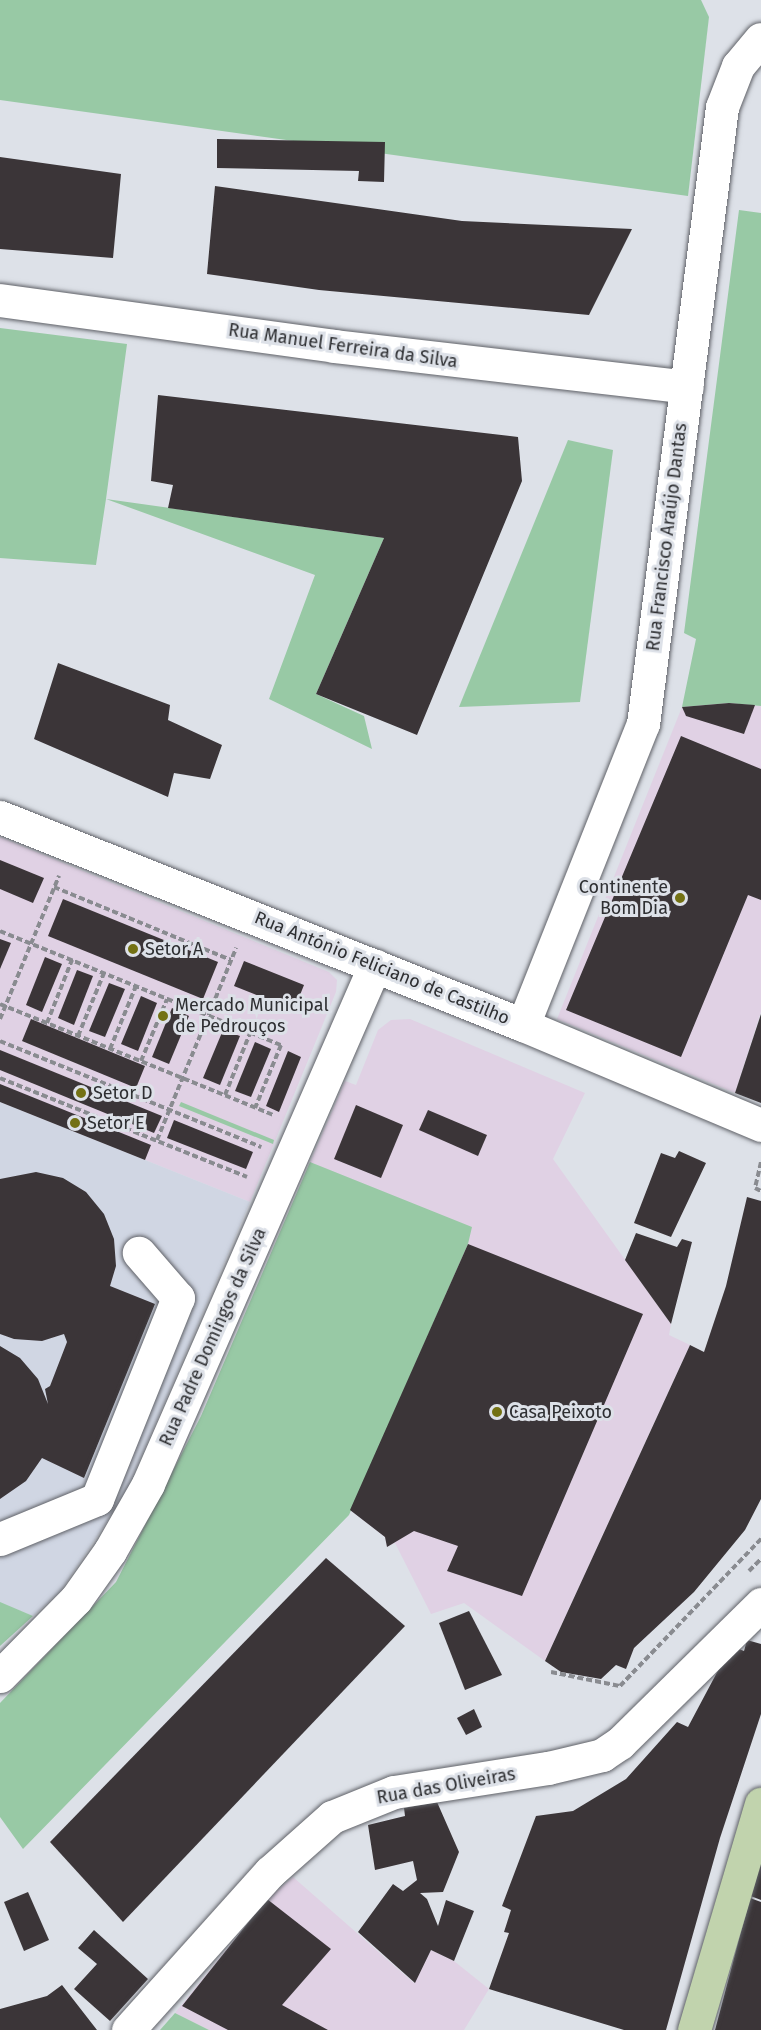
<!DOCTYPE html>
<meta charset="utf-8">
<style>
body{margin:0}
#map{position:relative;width:761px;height:2030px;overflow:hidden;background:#dde1e8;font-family:"Fira Sans",sans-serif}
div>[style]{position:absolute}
.commercial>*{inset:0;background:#e0d1e4}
.built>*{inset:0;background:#d0d6e3}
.green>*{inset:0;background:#98c9a5}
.building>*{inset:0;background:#3b3538}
.path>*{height:4px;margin-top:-2px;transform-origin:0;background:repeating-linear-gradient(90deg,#898b90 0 6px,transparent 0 9px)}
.roads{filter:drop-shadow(0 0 2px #5f6167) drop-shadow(0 0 2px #5f6167)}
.minor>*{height:33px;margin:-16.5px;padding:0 16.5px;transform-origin:16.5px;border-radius:16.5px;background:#fff}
.major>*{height:33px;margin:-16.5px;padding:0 16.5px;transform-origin:16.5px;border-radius:16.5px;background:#c1d3ad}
.dots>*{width:16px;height:16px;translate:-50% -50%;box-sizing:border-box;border:3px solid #dde1e8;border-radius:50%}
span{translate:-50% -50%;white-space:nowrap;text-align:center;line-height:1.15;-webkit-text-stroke:6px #dde1e8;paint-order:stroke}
.street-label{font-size:18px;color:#2e2f32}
.poi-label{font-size:18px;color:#2e2f32}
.right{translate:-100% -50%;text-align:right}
.left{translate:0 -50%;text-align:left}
</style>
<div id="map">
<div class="commercial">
<div style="clip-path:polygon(729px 703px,761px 706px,761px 1012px,735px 1093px,557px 1019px,682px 707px)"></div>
<div style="clip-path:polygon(0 837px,329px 972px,337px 980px,336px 992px,250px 1202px,0 1102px)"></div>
<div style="clip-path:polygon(410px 1019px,585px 1093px,553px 1159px,671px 1324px,669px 1335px,690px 1345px,545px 1661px,464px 1603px,431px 1614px,395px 1543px,387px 1547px,385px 1537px,350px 1510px,349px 1515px,201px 1416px,345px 1081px,356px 1085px,378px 1030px,391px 1020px)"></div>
<div style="clip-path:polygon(293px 1877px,414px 1983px,431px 1950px,454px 1961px,489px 1989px,464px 2030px,209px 2030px,175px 2013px,267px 1899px)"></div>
</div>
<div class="built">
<div style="clip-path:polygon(0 1102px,250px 1202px,126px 1493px,60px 1592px,33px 1616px,0 1603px)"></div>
</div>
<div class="green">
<div style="clip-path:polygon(0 0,701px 0,709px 17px,688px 196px,0 100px)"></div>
<div style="clip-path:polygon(739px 210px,761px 213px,761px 706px,729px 703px,682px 707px,696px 639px,684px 633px)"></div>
<div style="clip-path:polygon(0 328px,127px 344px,106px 499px,384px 538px,316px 694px,364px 716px,372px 749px,269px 699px,315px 575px,106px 499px,96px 565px,0 558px)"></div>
<div style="clip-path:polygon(568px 440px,613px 450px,580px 702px,459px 707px)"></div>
<div style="clip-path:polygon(181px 1102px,274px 1140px,273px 1144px,179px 1106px)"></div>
<div style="clip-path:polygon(310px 1162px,472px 1227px,468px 1244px,349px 1515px,23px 1849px,0 1817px,0 1703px,116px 1582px,201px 1416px)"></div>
<div style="clip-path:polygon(0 1602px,33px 1616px,0 1646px)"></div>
<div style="clip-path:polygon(175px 2013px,209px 2030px,160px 2030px)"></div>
</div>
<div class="building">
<div style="clip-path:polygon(217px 139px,385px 142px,384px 182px,358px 181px,359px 171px,217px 168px)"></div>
<div style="clip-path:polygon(0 157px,121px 174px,113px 258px,0 249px)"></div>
<div style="clip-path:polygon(215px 186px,462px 221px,632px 229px,589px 315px,319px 290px,207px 274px)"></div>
<div style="clip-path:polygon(158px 395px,518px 437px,522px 481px,417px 735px,316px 694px,384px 538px,168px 508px,173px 485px,151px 481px)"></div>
<div style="clip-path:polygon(58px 663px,170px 705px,168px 720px,222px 745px,210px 779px,174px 773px,168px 797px,34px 739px)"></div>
<div style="clip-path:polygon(729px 703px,755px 705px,744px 734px,686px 716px,682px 707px)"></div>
<div style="clip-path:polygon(681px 736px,761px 769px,761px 900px,748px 895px,681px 1057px,566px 1010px)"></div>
<div style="clip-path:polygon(0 860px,44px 878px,33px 903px,0 889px)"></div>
<div style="clip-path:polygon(63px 899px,218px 962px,203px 999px,48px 936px)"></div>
<div style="clip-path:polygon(0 939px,11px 943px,0 969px)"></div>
<div style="clip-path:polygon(45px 957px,62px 964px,42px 1012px,26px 1005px)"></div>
<div style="clip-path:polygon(244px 961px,304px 985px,294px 1010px,234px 986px)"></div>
<div style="clip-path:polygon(77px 970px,93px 976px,74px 1025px,58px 1018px)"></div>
<div style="clip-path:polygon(109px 983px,125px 989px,105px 1037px,89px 1031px)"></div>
<div style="clip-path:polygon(141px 996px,157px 1003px,138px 1051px,121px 1044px)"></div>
<div style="clip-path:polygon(172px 1008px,189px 1016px,169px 1064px,152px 1057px)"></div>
<div style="clip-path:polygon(761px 1014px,761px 1103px,735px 1093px)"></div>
<div style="clip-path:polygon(31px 1019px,145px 1066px,136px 1088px,22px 1041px)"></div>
<div style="clip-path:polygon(223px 1030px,240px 1036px,220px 1085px,203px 1078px)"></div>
<div style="clip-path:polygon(255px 1042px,271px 1049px,251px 1097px,235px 1091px)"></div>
<div style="clip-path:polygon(0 1050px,162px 1116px,154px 1133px,0 1070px)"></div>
<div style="clip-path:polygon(288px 1051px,301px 1057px,279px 1112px,266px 1106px)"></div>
<div style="clip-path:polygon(0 1084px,151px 1145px,145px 1160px,0 1102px)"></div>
<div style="clip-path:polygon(356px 1105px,403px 1125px,381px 1178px,334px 1159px)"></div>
<div style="clip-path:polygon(428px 1110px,487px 1135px,478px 1156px,419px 1130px)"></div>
<div style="clip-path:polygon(174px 1120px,253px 1152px,246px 1169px,167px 1138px)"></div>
<div style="clip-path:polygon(679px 1151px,706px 1163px,671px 1237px,634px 1223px,661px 1153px,675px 1158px)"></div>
<div style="clip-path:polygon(36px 1172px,63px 1178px,86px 1192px,104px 1214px,114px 1239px,116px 1266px,110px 1286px,155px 1304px,84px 1478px,42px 1458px,26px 1481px,0 1499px,0 1346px,20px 1358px,38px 1379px,48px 1404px,45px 1389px,50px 1386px,67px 1342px,64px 1334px,42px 1341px,14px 1339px,0 1334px,0 1179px)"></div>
<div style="clip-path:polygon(747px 1197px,761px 1201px,761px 1499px,745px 1530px,694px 1592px,634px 1648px,626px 1669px,616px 1665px,601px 1679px,561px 1672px,545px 1661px,690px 1345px,704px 1352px,726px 1286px)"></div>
<div style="clip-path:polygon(636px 1233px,677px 1247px,682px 1239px,692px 1242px,671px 1324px,625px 1260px)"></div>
<div style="clip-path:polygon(468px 1244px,643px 1314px,522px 1596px,447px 1571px,458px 1546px,414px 1531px,387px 1547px,385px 1537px,350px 1510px)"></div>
<div style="clip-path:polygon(326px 1558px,405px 1626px,123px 1922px,50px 1842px)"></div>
<div style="clip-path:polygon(469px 1611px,502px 1675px,465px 1690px,439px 1623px)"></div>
<div style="clip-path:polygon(747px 1640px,761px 1644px,761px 1714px,720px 1838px,666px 2030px,624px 2030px,489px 1989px,509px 1933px,504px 1932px,511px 1910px,502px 1906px,536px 1816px,573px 1811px,626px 1779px,677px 1722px,688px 1727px,731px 1646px,744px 1651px)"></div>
<div style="clip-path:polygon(474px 1709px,482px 1727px,466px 1735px,457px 1718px)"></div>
<div style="clip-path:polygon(437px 1802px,459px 1852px,443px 1892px,420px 1893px,427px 1899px,438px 1926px,446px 1900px,474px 1911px,454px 1961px,431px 1950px,415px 1983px,358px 1932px,393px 1884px,403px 1891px,417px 1880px,413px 1861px,375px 1870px,368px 1825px,405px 1816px,404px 1808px)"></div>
<div style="clip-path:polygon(761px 1859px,761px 1900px,748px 1895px)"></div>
<div style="clip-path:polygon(28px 1892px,49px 1940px,24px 1951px,4px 1902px)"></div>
<div style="clip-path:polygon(750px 1898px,761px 1902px,761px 2030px,715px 2030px)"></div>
<div style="clip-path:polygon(267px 1899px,331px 1949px,282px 2005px,328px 2030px,228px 2030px,182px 2006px)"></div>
<div style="clip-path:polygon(94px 1930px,148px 1979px,110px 2021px,74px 1989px,97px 1964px,78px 1948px)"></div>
<div style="clip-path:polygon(62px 1985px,97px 2030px,0 2030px,0 2009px,47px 1996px)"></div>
</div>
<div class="path">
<div style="left:54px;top:887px;width:191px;rotate:22.4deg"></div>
<div style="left:0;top:931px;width:303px;rotate:22.1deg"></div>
<div style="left:281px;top:1045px;width:68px;rotate:112.4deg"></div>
<div style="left:0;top:1004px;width:295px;rotate:22.1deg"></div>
<div style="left:0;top:1019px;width:155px;rotate:-67.6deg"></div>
<div style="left:47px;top:1023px;width:68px;rotate:-68.4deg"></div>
<div style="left:78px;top:1036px;width:68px;rotate:-67.6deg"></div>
<div style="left:0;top:1041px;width:282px;rotate:22.1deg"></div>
<div style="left:110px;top:1049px;width:68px;rotate:-67.6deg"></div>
<div style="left:141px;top:1061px;width:67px;rotate:-67.2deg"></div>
<div style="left:0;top:1078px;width:266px;rotate:21.8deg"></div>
<div style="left:225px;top:1095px;width:67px;rotate:-68deg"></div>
<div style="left:157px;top:1140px;width:208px;rotate:-67.6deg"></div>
<div style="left:761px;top:1162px;width:27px;rotate:103deg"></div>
<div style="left:755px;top:1188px;width:7px;rotate:27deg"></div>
<div style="left:749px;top:1571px;width:17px;rotate:-45deg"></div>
<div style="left:551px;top:1672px;width:70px;rotate:11.5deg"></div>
<div style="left:620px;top:1686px;width:204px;rotate:-46.2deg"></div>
</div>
<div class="roads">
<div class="minor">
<div style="left:0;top:300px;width:337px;rotate:7.8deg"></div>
<div style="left:334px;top:346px;width:355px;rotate:6.6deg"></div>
<div style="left:0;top:817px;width:563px;rotate:21.69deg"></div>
<div style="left:523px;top:1025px;width:258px;rotate:22.8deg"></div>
<div style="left:523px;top:1025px;width:324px;rotate:-68.3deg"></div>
<div style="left:643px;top:724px;width:622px;rotate:-82.7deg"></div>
<div style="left:722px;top:107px;width:44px;rotate:-68.7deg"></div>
<div style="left:738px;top:66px;width:35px;rotate:-50deg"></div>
<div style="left:0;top:1539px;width:105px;rotate:-22.4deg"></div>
<div style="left:97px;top:1499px;width:217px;rotate:-68.1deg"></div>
<div style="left:178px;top:1298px;width:60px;rotate:-130.9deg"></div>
<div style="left:0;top:1676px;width:108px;rotate:-45.4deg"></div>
<div style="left:76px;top:1599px;width:59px;rotate:-54.7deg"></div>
<div style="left:110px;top:1551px;width:77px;rotate:-60.4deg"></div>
<div style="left:148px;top:1484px;width:566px;rotate:-66.38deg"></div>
<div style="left:128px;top:2030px;width:212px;rotate:-48.1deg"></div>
<div style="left:270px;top:1872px;width:83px;rotate:-41.6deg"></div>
<div style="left:332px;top:1817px;width:67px;rotate:-22deg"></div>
<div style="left:394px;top:1792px;width:156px;rotate:-8.9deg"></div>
<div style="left:548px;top:1768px;width:56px;rotate:-13.5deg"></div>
<div style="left:602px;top:1755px;width:22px;rotate:-34deg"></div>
<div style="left:620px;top:1743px;width:198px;rotate:-44.6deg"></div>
</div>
<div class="major">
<div style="left:694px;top:2030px;width:236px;rotate:-73.5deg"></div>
</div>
</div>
<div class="dots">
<div style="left:680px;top:898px;background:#737113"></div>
<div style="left:133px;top:949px;background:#737113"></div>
<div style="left:163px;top:1016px;background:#737113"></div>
<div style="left:81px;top:1093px;background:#737113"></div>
<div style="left:75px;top:1123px;background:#737113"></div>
<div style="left:497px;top:1412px;background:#737113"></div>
</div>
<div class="street-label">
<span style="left:343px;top:346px;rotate:8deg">Rua Manuel Ferreira da Silva</span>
<span style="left:667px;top:537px;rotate:-83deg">Rua Francisco Araújo Dantas</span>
<span style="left:382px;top:968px;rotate:22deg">Rua António Feliciano de Castilho</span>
<span style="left:213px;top:1337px;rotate:-66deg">Rua Padre Domingos da Silva</span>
<span style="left:446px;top:1786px;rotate:-10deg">Rua das Oliveiras</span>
</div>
<div class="poi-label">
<span class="right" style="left:668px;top:898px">Continente<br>Bom Dia</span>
<span class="left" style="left:145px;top:949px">Setor A</span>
<span class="left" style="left:175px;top:1016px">Mercado Municipal<br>de Pedrouços</span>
<span class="left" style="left:93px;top:1093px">Setor D</span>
<span class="left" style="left:87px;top:1123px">Setor E</span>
<span class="left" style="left:509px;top:1412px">Casa Peixoto</span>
</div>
</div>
